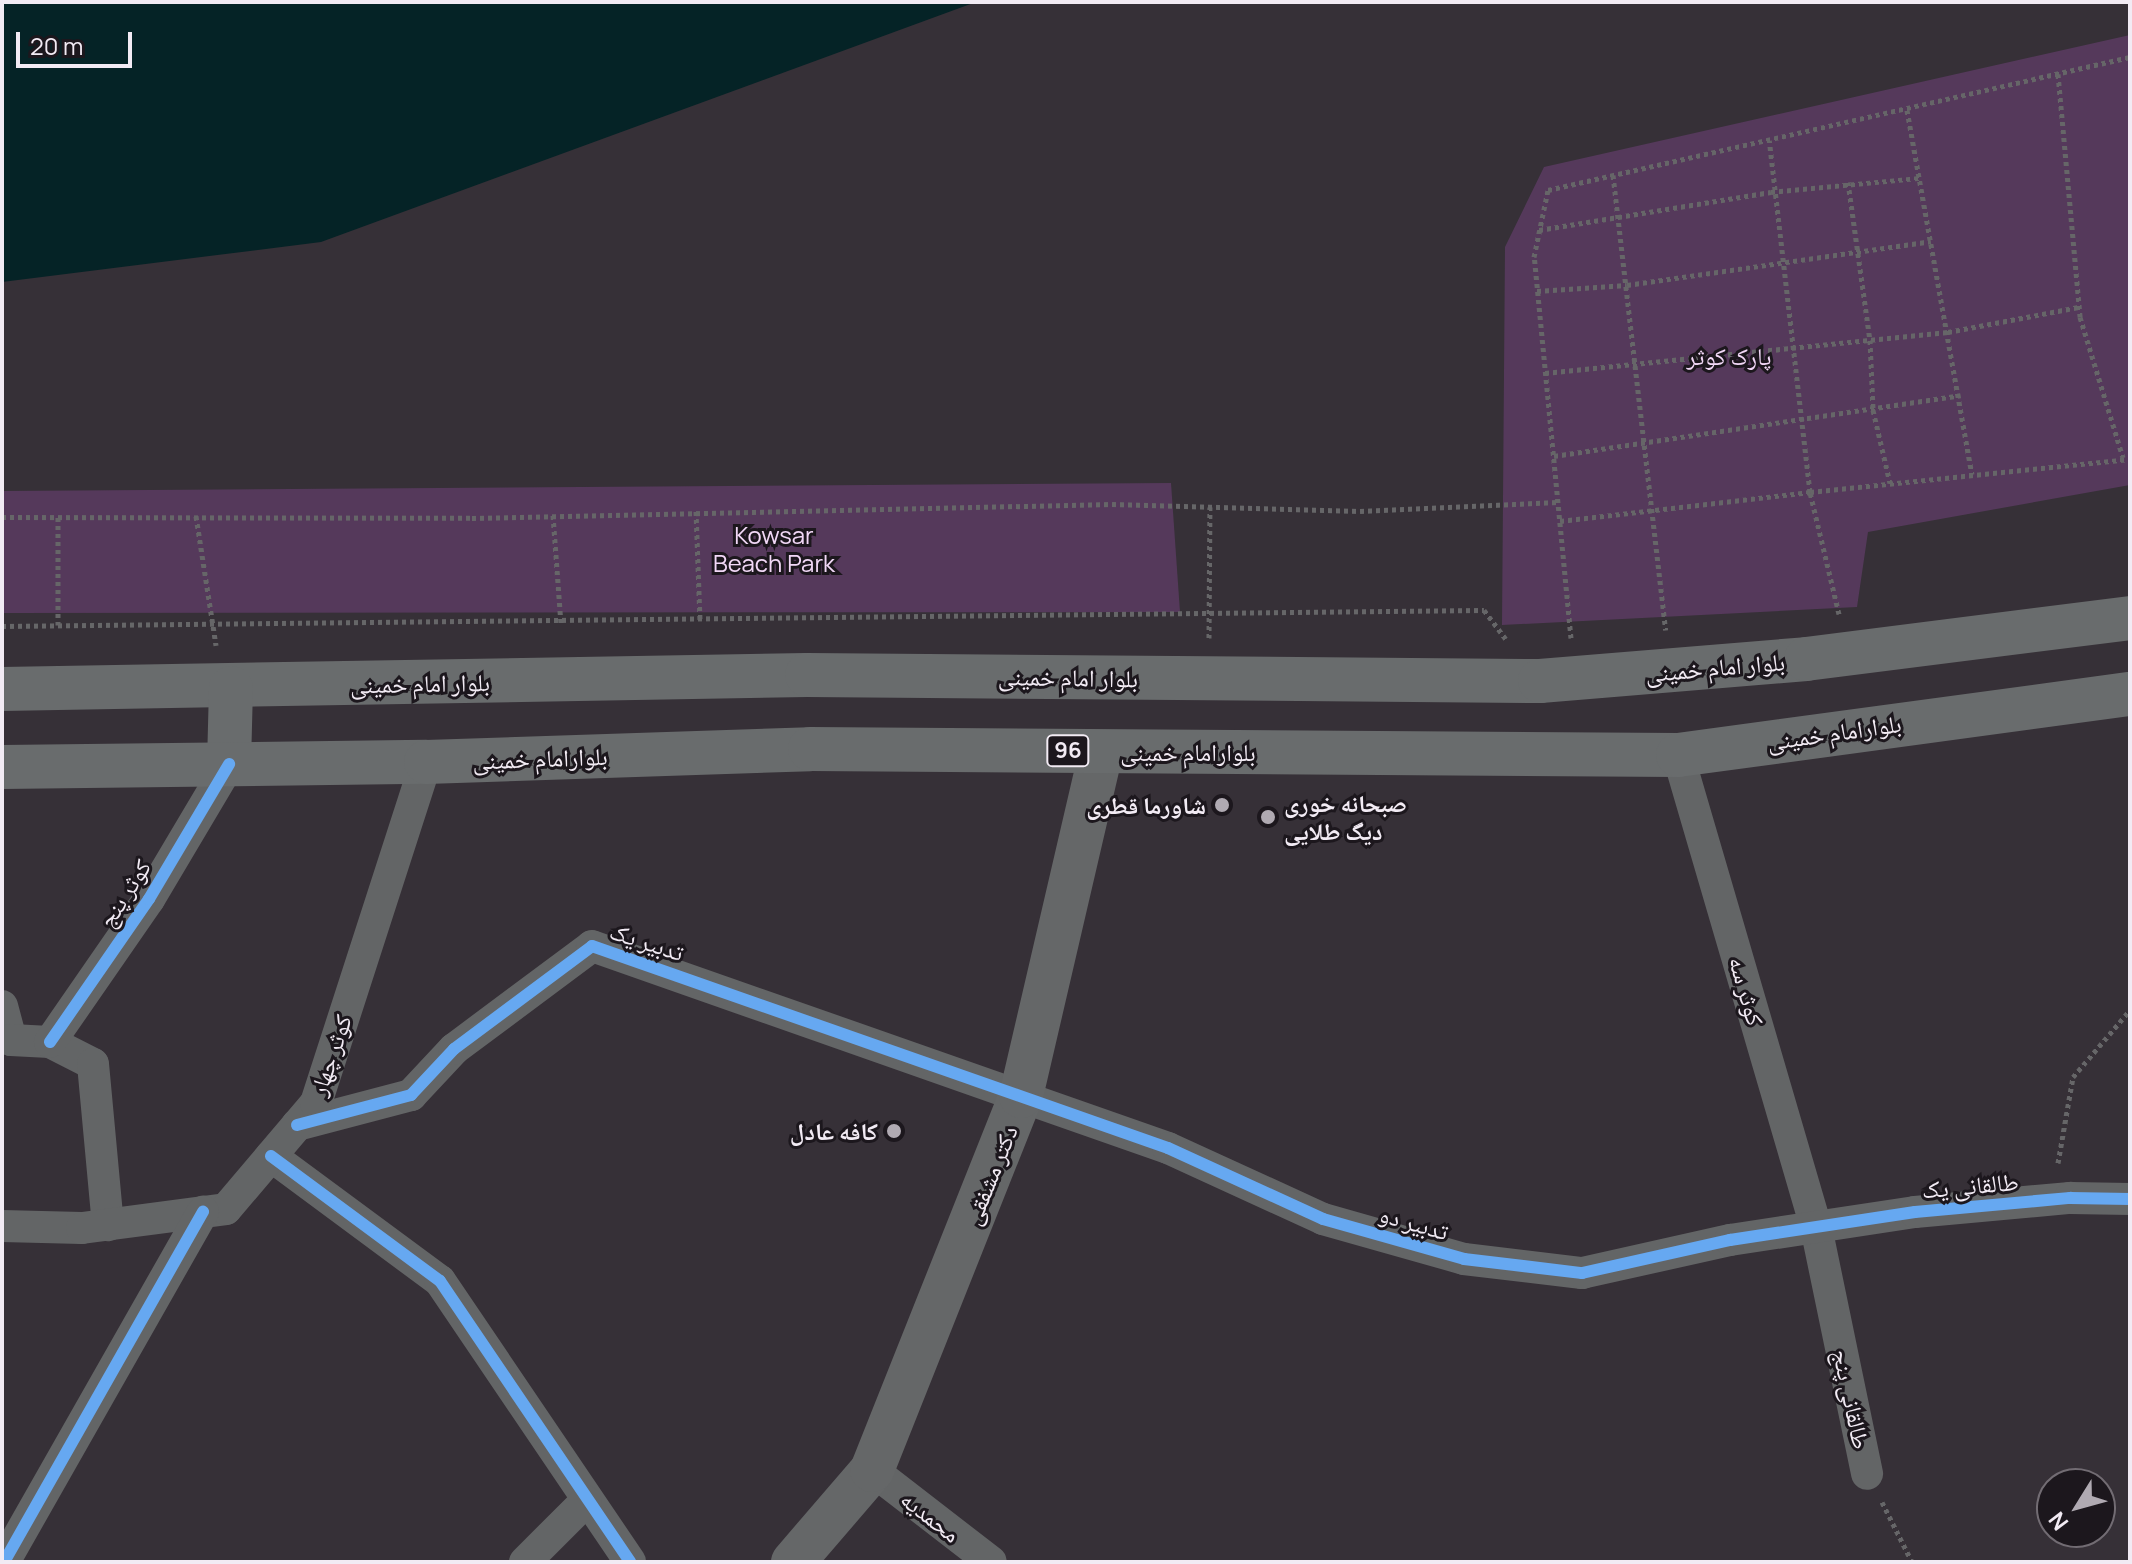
<!DOCTYPE html>
<meta charset="utf-8">
<style>
body{margin:0}
#map{position:relative;width:2132px;height:1564px;overflow:hidden;background:#363037;font-family:Manrope,"Noto Naskh Arabic",sans-serif}
div>[style]{position:absolute}
.green>*{inset:0;background:#55395b}
.water>*{inset:0;background:#052326}
.path>*{height:5px;margin-top:-2.5px;transform-origin:0;background:repeating-linear-gradient(90deg,#666668 0 4px,transparent 0 8px)}
.street>*{height:32px;margin:-16px;padding:0 16px;transform-origin:16px;border-radius:16px;background:#636566}
.secondary>*{height:44px;margin:-22px;padding:0 22px;transform-origin:22px;border-radius:22px;background:#656768}
.highway>*{height:44px;margin:-22px;padding:0 22px;transform-origin:22px;border-radius:22px;background:#696c6d}
.cycleway>*{height:12px;margin:-6px;padding:0 6px;transform-origin:6px;border-radius:6px;background:#66a8f1}
.dots>*{width:22px;height:22px;translate:-50% -50%;box-sizing:border-box;border:4px solid #1c171d;border-radius:50%}
span{translate:-50% -50%;white-space:nowrap;text-align:center;line-height:1.15;-webkit-text-stroke:6px #1c171d;paint-order:stroke}
.shield-label span{padding:2px 6px;background:#1c171d;border:2px solid;border-radius:6px;-webkit-text-stroke-width:0}
.shield-label{font-size:22px;color:#f2ebf4;font-weight:700}
.park-label{font-size:24px;color:#f2d8f7}
.street-label{font-size:24px;color:#f2ebf4}
.poi-label{font-size:24px;color:#f2ebf4;font-weight:700}
.left{translate:0 -50%;text-align:left}
.right{translate:-100% -50%;text-align:right}
.frame{position:absolute;inset:0;border:4px solid #f2ebf4;pointer-events:none}
.north{position:absolute;left:2036px;top:1468px;width:80px;height:80px;box-sizing:border-box;background:#1c171d;border:2px solid #726c73;border-radius:50%;rotate:233deg;font-size:22px;font-weight:700;line-height:32px;text-align:center;color:#f2ebf4}
.north::after{content:'';display:block;margin:auto;width:28px;height:36px;background:#b0aab2;clip-path:polygon(50% 0,100% 100%,50% 72%,0 100%)}
.scale{position:absolute;left:16px;top:32px;width:116px;height:36px;box-sizing:border-box;border:4px solid #f2ebf4;border-top:0;padding-left:10px;font-size:24px;line-height:28px;white-space:nowrap;color:#f2ebf4;-webkit-text-stroke:6px #1c171d;paint-order:stroke}
</style>
<div id="map">
<div class="green">
<div style="clip-path:polygon(2130px 35px,2130px 485px,1868px 532px,1857px 607px,1502px 625px,1505px 247px,1544px 167px)"></div>
<div style="clip-path:polygon(1171px 483px,1180px 612px,2px 613px,2px 491px)"></div>
</div>
<div class="water">
<div style="clip-path:polygon(2px 2px,976px 2px,321px 242px,2px 282px)"></div>
</div>
<div class="path">
<div style="left:2058px;top:74px;width:244px;rotate:84.8deg"></div>
<div style="left:2080px;top:317px;width:147px;rotate:73deg"></div>
<div style="left:1907px;top:110px;width:370px;rotate:79.9deg"></div>
<div style="left:1613px;top:175px;width:458px;rotate:83.4deg"></div>
<div style="left:1848px;top:182px;width:160px;rotate:82.1deg"></div>
<div style="left:1870px;top:340px;width:70px;rotate:87.5deg"></div>
<div style="left:1873px;top:410px;width:75px;rotate:76.9deg"></div>
<div style="left:1539px;top:230px;width:235px;rotate:-9.3deg"></div>
<div style="left:1771px;top:192px;width:150px;rotate:-5.4deg"></div>
<div style="left:1537px;top:291px;width:90px;rotate:-3.8deg"></div>
<div style="left:1627px;top:285px;width:307px;rotate:-8.2deg"></div>
<div style="left:1545px;top:373px;width:405px;rotate:-5.8deg"></div>
<div style="left:1948px;top:332px;width:133px;rotate:-10.8deg"></div>
<div style="left:1554px;top:456px;width:411px;rotate:-8.5deg"></div>
<div style="left:696px;top:511px;width:111px;rotate:87.9deg"></div>
<div style="left:553px;top:515px;width:109px;rotate:85.8deg"></div>
<div style="left:196px;top:516px;width:131px;rotate:81.2deg"></div>
<div style="left:2px;top:517px;width:470px;rotate:0.1deg"></div>
<div style="left:472px;top:518px;width:640px;rotate:-1.25deg"></div>
<div style="left:1112px;top:504px;width:248px;rotate:1.6deg"></div>
<div style="left:1360px;top:511px;width:198px;rotate:-2.6deg"></div>
<div style="left:1560px;top:521px;width:252px;rotate:-6.6deg"></div>
<div style="left:1810px;top:492px;width:354px;rotate:-96.6deg"></div>
<div style="left:1839px;top:614px;width:125px;rotate:-103.4deg"></div>
<div style="left:1810px;top:492px;width:322px;rotate:-5.9deg"></div>
<div style="left:58px;top:625px;width:108px;rotate:-90deg"></div>
<div style="left:2px;top:626px;width:1482px;rotate:-0.62deg"></div>
<div style="left:1484px;top:610px;width:36px;rotate:53deg"></div>
<div style="left:1209px;top:638px;width:131px;rotate:-89.6deg"></div>
<div style="left:1571px;top:638px;width:383px;rotate:-95.5deg"></div>
<div style="left:1534px;top:257px;width:68px;rotate:-78.2deg"></div>
<div style="left:1548px;top:190px;width:597px;rotate:-12.87deg"></div>
<div style="left:2058px;top:1163px;width:87px;rotate:-80.1deg"></div>
<div style="left:2073px;top:1077px;width:88px;rotate:-49.6deg"></div>
<div style="left:1882px;top:1502px;width:67px;rotate:63.4deg"></div>
</div>
<div class="street">
<div style="left:1678px;top:755px;width:492px;rotate:73.7deg"></div>
<div style="left:1816px;top:1227px;width:252px;rotate:78.3deg"></div>
<div style="left:2px;top:1006px;width:35px;rotate:75deg"></div>
<div style="left:11px;top:1040px;width:39px;rotate:3deg"></div>
<div style="left:50px;top:1042px;width:48px;rotate:27.1deg"></div>
<div style="left:93px;top:1064px;width:162px;rotate:84.7deg"></div>
<div style="left:50px;top:1042px;width:174px;rotate:-55.3deg"></div>
<div style="left:149px;top:899px;width:157px;rotate:-59.3deg"></div>
<div style="left:297px;top:1125px;width:118px;rotate:-14.7deg"></div>
<div style="left:411px;top:1095px;width:63px;rotate:-46.9deg"></div>
<div style="left:454px;top:1049px;width:172px;rotate:-36.7deg"></div>
<div style="left:592px;top:946px;width:610px;rotate:19.33deg"></div>
<div style="left:1168px;top:1148px;width:170px;rotate:24.6deg"></div>
<div style="left:1323px;top:1219px;width:147px;rotate:15.8deg"></div>
<div style="left:1464px;top:1259px;width:119px;rotate:6.8deg"></div>
<div style="left:1582px;top:1273px;width:152px;rotate:-12.6deg"></div>
<div style="left:1730px;top:1240px;width:187px;rotate:-8.6deg"></div>
<div style="left:1915px;top:1212px;width:156px;rotate:-5.2deg"></div>
<div style="left:2070px;top:1198px;width:60px;rotate:1deg"></div>
<div style="left:271px;top:1156px;width:210px;rotate:36.5deg"></div>
<div style="left:440px;top:1281px;width:339px;rotate:55.9deg"></div>
<div style="left:2px;top:1226px;width:80px;rotate:1.4deg"></div>
<div style="left:82px;top:1228px;width:145px;rotate:-7.5deg"></div>
<div style="left:226px;top:1209px;width:139px;rotate:-49.7deg"></div>
<div style="left:316px;top:1103px;width:358px;rotate:-72.1deg"></div>
<div style="left:872px;top:1470px;width:150px;rotate:37.7deg"></div>
<div style="left:4px;top:1562px;width:403px;rotate:-60.4deg"></div>
<div style="left:525px;top:1562px;width:86px;rotate:-45deg"></div>
</div>
<div class="secondary">
<div style="left:793px;top:1562px;width:121px;rotate:-49.3deg"></div>
<div style="left:872px;top:1470px;width:403px;rotate:-68.3deg"></div>
<div style="left:1021px;top:1096px;width:353px;rotate:-76.9deg"></div>
</div>
<div class="highway">
<div style="left:2px;top:689px;width:805px;rotate:-1deg"></div>
<div style="left:807px;top:675px;width:733px;rotate:0.47deg"></div>
<div style="left:1540px;top:681px;width:267px;rotate:-4.7deg"></div>
<div style="left:1806px;top:659px;width:327px;rotate:-7.2deg"></div>
<div style="left:229px;top:764px;width:76px;rotate:-88.5deg"></div>
<div style="left:2px;top:767px;width:424px;rotate:-0.7deg"></div>
<div style="left:426px;top:762px;width:384px;rotate:-1.9deg"></div>
<div style="left:810px;top:749px;width:868px;rotate:0.4deg"></div>
<div style="left:1678px;top:755px;width:456px;rotate:-7.7deg"></div>
</div>
<div class="cycleway">
<div style="left:50px;top:1042px;width:174px;rotate:-55.3deg"></div>
<div style="left:149px;top:899px;width:157px;rotate:-59.3deg"></div>
<div style="left:297px;top:1125px;width:118px;rotate:-14.7deg"></div>
<div style="left:411px;top:1095px;width:63px;rotate:-46.9deg"></div>
<div style="left:454px;top:1049px;width:172px;rotate:-36.7deg"></div>
<div style="left:592px;top:946px;width:610px;rotate:19.33deg"></div>
<div style="left:1168px;top:1148px;width:170px;rotate:24.6deg"></div>
<div style="left:1323px;top:1219px;width:147px;rotate:15.8deg"></div>
<div style="left:1464px;top:1259px;width:119px;rotate:6.8deg"></div>
<div style="left:1582px;top:1273px;width:152px;rotate:-12.6deg"></div>
<div style="left:1730px;top:1240px;width:187px;rotate:-8.6deg"></div>
<div style="left:1915px;top:1212px;width:156px;rotate:-5.2deg"></div>
<div style="left:2070px;top:1198px;width:60px;rotate:1deg"></div>
<div style="left:271px;top:1156px;width:210px;rotate:36.5deg"></div>
<div style="left:440px;top:1281px;width:339px;rotate:55.9deg"></div>
<div style="left:4px;top:1562px;width:403px;rotate:-60.4deg"></div>
</div>
<div class="dots">
<div style="left:1222px;top:805px;background:#b0aab2"></div>
<div style="left:1268px;top:817px;background:#b0aab2"></div>
<div style="left:894px;top:1131px;background:#b0aab2"></div>
</div>
<div class="shield-label">
<span style="left:1068px;top:751px">96</span>
</div>
<div class="park-label">
<span style="left:1729px;top:356px">پارک کوثر</span>
<span style="left:774px;top:549px">Kowsar<br>Beach Park</span>
</div>
<div class="street-label">
<span style="left:1715px;top:667px;rotate:-5deg">بلوار امام خمینی</span>
<span style="left:1068px;top:677px;rotate:1deg">بلوار امام خمینی</span>
<span style="left:420px;top:683px;rotate:-1deg">بلوار امام خمینی</span>
<span style="left:1834px;top:732px;rotate:-8deg">بلوارامام خمینی</span>
<span style="left:1188px;top:752px">بلوارامام خمینی</span>
<span style="left:540px;top:758px;rotate:-2deg">بلوارامام خمینی</span>
<span style="left:124px;top:893px;rotate:-57deg">کوثر پنج</span>
<span style="left:647px;top:941px;rotate:18deg">تدبیر یک</span>
<span style="left:1747px;top:991px;rotate:74deg">کوثر سه</span>
<span style="left:330px;top:1055px;rotate:-71deg">کوثر چهار</span>
<span style="left:990px;top:1175px;rotate:-68deg">دکتر مشفقی</span>
<span style="left:1970px;top:1185px;rotate:-5deg">طالقانی یک</span>
<span style="left:1414px;top:1222px;rotate:16deg">تدبیر دو</span>
<span style="left:1852px;top:1399px;rotate:78deg">طالقانی پنج</span>
<span style="left:931px;top:1516px;rotate:38deg">محمدیه</span>
</div>
<div class="poi-label">
<span class="left" style="left:1284px;top:817px">صبحانه خوری<br>دیگ طلایی</span>
<span class="right" style="left:1206px;top:805px">شاورما قطری</span>
<span class="right" style="left:878px;top:1131px">کافه عادل</span>
</div>
<div class="frame"></div>
<div class="north">N</div>
<div class="scale">20 m</div>
</div>
